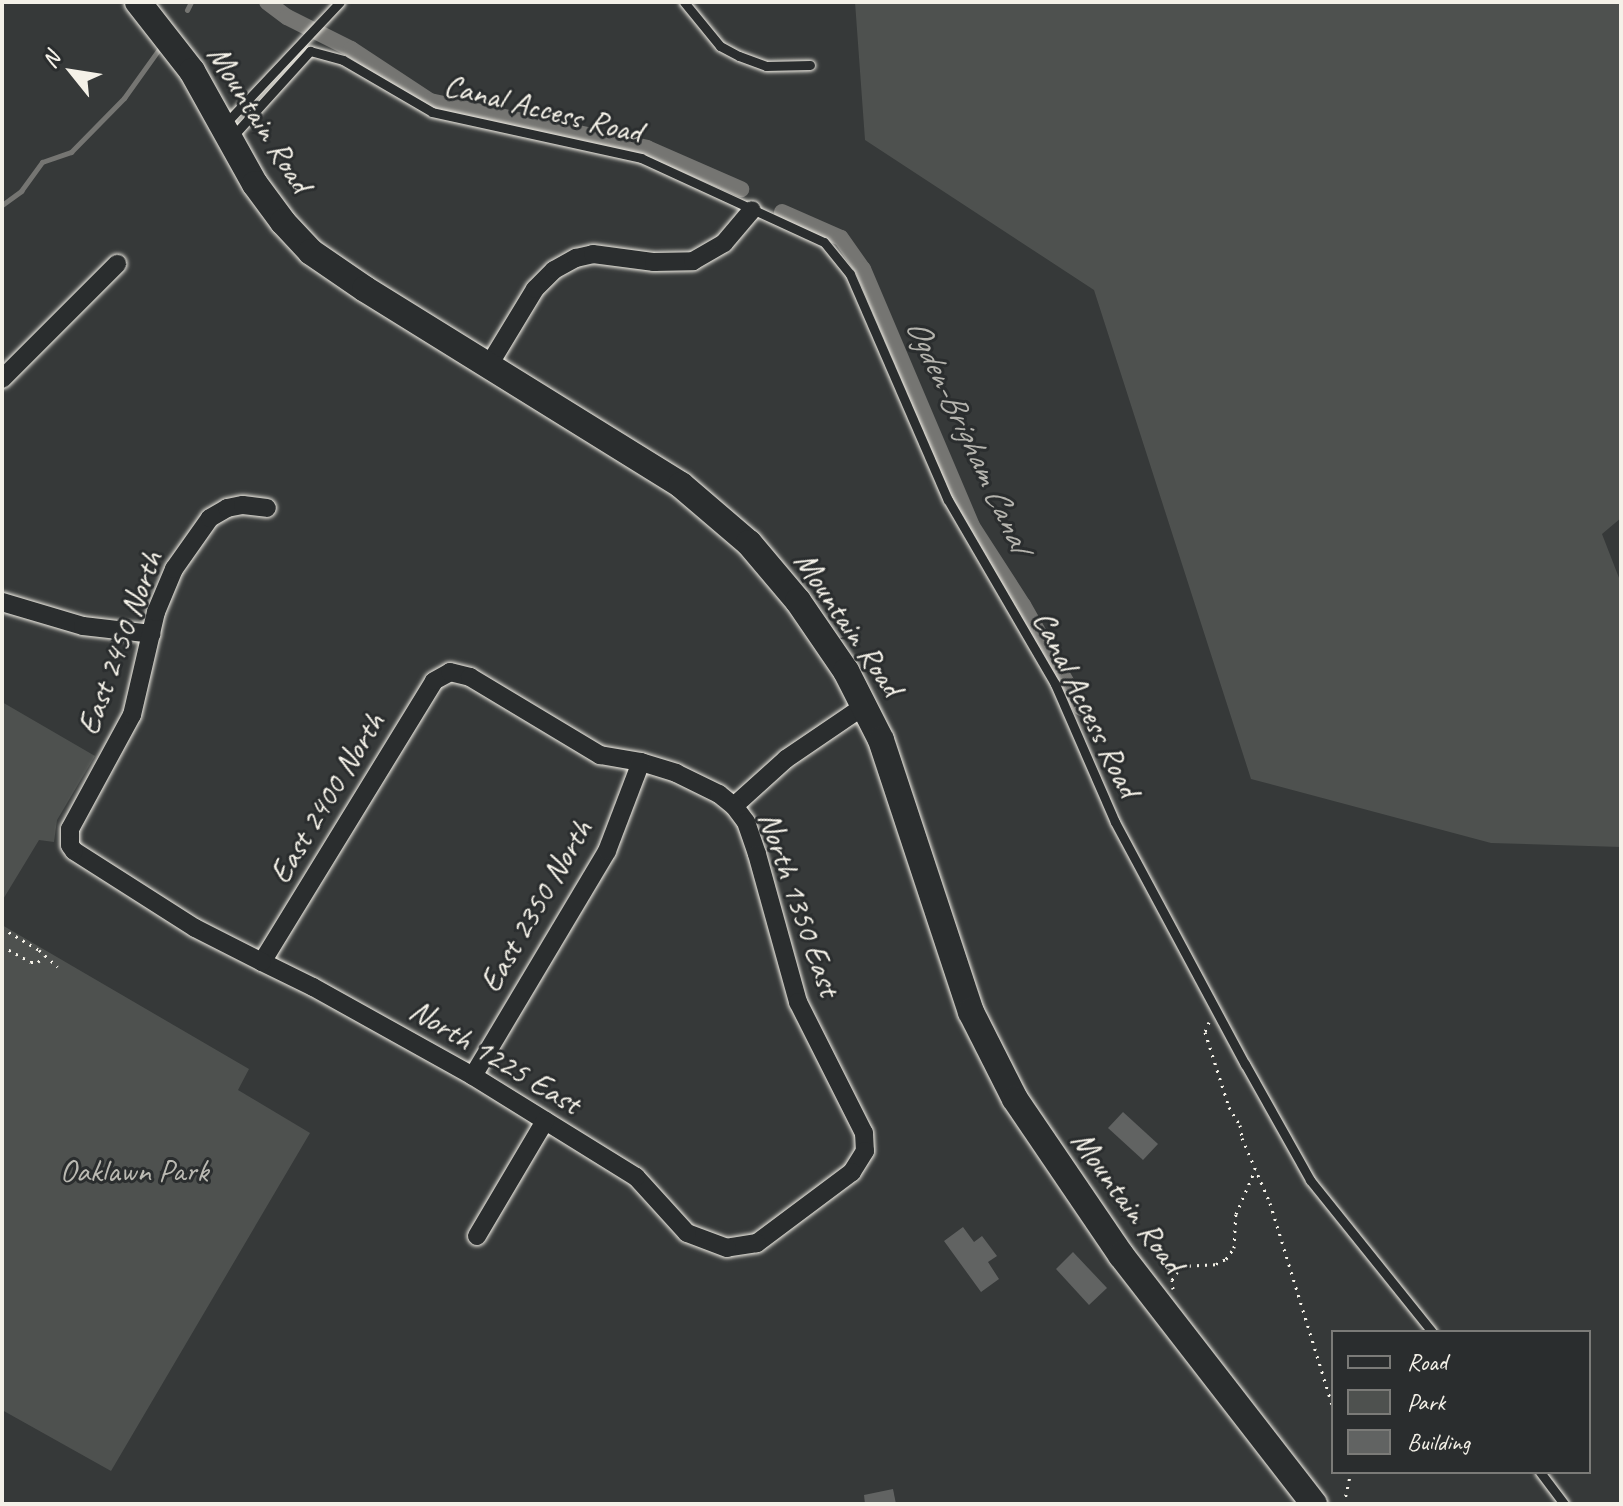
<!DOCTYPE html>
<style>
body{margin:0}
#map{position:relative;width:1623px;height:1506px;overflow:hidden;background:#363939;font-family:Caveat,sans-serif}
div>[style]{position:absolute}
.green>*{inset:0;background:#4e514f}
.stream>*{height:5px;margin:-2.5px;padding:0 2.5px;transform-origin:2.5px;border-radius:2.5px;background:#757572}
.canal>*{height:16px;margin:-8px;padding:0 8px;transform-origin:8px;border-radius:8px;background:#757572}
.building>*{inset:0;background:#616362}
.path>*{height:3px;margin-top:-1.5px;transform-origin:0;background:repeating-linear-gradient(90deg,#f4f1e8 0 2px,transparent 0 8px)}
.roads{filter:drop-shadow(0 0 2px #f4f1e8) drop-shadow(0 0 2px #f4f1e8)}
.lane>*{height:9px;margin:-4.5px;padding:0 4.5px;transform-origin:4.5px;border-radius:4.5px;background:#2a2d2e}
.street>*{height:18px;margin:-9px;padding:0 9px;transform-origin:9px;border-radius:9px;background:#2a2d2e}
.secondary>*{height:26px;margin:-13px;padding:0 13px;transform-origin:13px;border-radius:13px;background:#2a2d2e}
span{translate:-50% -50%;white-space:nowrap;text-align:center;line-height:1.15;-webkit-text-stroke:6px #2a2d2e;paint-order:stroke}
.street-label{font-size:32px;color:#f4f1e8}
.park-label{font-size:32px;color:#bab9b2}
.water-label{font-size:34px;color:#b4b3ad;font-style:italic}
.frame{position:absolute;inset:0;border:4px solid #f4f1e8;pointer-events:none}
.legend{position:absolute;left:1331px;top:1330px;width:260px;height:144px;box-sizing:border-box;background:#2a2d2e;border:2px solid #7b7b78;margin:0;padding:10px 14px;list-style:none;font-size:24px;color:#f4f1e8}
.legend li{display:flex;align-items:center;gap:16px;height:40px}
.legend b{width:40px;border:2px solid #7b7b78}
.north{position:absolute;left:32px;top:32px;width:80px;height:80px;-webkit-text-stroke:6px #2a2d2e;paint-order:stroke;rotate:300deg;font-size:22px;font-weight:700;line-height:32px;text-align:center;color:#f4f1e8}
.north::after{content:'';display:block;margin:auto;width:28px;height:36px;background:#f4f1e8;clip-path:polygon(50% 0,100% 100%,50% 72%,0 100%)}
</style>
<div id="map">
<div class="green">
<div style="clip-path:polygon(855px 2px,1621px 2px,1621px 518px,1602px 534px,1621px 583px,1621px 847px,1491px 843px,1251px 779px,1094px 290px,865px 140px)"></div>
<div style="clip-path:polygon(2px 702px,95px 756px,57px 820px,54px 842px,39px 840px,2px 901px)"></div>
<div style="clip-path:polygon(2px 925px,249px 1069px,238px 1090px,310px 1133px,111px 1471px,2px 1410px)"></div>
</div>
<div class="stream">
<div style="left:187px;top:10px;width:9px;rotate:-63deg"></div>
<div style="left:2px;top:205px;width:24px;rotate:-36deg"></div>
<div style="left:21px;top:191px;width:36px;rotate:-54deg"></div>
<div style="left:42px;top:162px;width:31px;rotate:-19deg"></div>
<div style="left:71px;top:152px;width:76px;rotate:-45.5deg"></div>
<div style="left:124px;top:98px;width:65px;rotate:-54.4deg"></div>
</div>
<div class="canal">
<div style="left:267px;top:2px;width:25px;rotate:37deg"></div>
<div style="left:287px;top:17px;width:72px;rotate:26.6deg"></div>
<div style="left:351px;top:49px;width:95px;rotate:33.4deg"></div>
<div style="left:430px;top:101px;width:222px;rotate:12.2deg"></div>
<div style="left:647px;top:148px;width:103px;rotate:23.6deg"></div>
<div style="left:782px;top:212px;width:64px;rotate:23.8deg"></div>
<div style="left:841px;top:238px;width:38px;rotate:55deg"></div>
<div style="left:863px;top:269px;width:279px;rotate:67deg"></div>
<div style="left:972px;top:526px;width:94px;rotate:57.2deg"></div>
<div style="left:1023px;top:605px;width:118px;rotate:60.6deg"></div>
</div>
<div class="building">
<div style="clip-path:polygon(1123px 1112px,1158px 1144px,1143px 1160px,1108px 1128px)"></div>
<div style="clip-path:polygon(963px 1227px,974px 1242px,982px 1236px,997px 1256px,988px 1262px,999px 1279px,981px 1292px,944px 1241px)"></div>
<div style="clip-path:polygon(1073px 1252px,1107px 1288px,1089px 1305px,1056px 1269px)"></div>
<div style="clip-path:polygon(893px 1489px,896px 1504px,865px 1504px,864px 1495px)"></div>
</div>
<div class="path">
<div style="left:2px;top:928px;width:43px;rotate:30.7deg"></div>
<div style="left:39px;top:950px;width:25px;rotate:42deg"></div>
<div style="left:2px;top:946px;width:33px;rotate:29deg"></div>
<div style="left:31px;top:962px;width:7px"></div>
<div style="left:38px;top:962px;width:8px;rotate:-45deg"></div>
<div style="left:1209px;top:1022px;width:11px;rotate:112deg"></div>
<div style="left:1205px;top:1032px;width:79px;rotate:72.3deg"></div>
<div style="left:1229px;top:1107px;width:21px;rotate:59deg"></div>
<div style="left:1240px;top:1125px;width:13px;rotate:81deg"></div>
<div style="left:1242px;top:1138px;width:71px;rotate:66.7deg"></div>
<div style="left:1270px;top:1203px;width:214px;rotate:72.9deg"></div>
<div style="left:1173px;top:1289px;width:9px;rotate:-96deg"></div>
<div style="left:1172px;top:1280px;width:17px;rotate:-57deg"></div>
<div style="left:1181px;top:1266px;width:35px;rotate:-3deg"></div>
<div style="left:1216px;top:1264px;width:11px;rotate:-27deg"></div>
<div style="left:1226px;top:1259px;width:14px;rotate:-54deg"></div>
<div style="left:1234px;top:1248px;width:34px;rotate:-87deg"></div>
<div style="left:1236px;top:1214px;width:48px;rotate:-66.6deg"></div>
<div style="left:1344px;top:1504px;width:33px;rotate:-78deg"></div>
</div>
<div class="roads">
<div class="lane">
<div style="left:684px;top:2px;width:57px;rotate:50.7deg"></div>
<div style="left:720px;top:46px;width:21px;rotate:28deg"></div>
<div style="left:739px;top:56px;width:29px;rotate:20deg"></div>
<div style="left:766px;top:66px;width:44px;rotate:-1.3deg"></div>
<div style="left:224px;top:125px;width:169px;rotate:-46.7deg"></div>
<div style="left:233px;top:136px;width:115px;rotate:-47.8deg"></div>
<div style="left:310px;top:51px;width:34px;rotate:15deg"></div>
<div style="left:343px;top:60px;width:103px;rotate:30.3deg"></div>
<div style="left:432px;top:112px;width:214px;rotate:12.4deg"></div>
<div style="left:641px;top:158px;width:201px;rotate:24.7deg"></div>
<div style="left:824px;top:242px;width:41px;rotate:50.9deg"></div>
<div style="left:850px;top:274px;width:246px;rotate:66.6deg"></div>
<div style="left:948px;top:500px;width:213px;rotate:59.8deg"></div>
<div style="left:1055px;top:684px;width:150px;rotate:66.5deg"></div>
<div style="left:1115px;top:822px;width:275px;rotate:61.8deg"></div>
<div style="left:1245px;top:1064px;width:133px;rotate:60.7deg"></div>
<div style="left:1310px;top:1180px;width:195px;rotate:51.2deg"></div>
<div style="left:1540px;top:1472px;width:40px;rotate:53deg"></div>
</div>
<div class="street">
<div style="left:489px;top:365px;width:89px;rotate:-58.8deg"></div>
<div style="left:535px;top:289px;width:27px;rotate:-45deg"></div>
<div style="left:554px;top:270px;width:25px;rotate:-29deg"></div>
<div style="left:576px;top:258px;width:17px;rotate:-13deg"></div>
<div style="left:593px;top:254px;width:62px;rotate:7.5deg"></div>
<div style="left:654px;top:262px;width:39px;rotate:-1deg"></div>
<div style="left:693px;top:261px;width:36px;rotate:-30deg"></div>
<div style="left:724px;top:243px;width:43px;rotate:-49.7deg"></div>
<div style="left:2px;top:379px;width:163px;rotate:-45deg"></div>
<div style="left:2px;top:602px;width:84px;rotate:16.5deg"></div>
<div style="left:83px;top:626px;width:69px;rotate:6.6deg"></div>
<div style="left:734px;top:806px;width:70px;rotate:-42.1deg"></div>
<div style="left:786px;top:759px;width:94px;rotate:-34.2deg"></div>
<div style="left:262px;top:962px;width:329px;rotate:-58.5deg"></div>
<div style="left:434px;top:681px;width:18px;rotate:-29deg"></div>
<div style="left:450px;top:672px;width:21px;rotate:14deg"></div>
<div style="left:470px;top:677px;width:152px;rotate:31deg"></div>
<div style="left:600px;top:755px;width:42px;rotate:9.7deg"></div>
<div style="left:641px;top:762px;width:37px;rotate:17deg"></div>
<div style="left:676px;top:773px;width:48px;rotate:26deg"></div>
<div style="left:719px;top:794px;width:19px;rotate:39deg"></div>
<div style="left:734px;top:806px;width:20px;rotate:53deg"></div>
<div style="left:746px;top:822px;width:34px;rotate:71deg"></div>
<div style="left:757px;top:854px;width:154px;rotate:74.5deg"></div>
<div style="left:798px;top:1002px;width:147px;rotate:63.3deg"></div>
<div style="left:864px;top:1133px;width:18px;rotate:87deg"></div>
<div style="left:865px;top:1151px;width:25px;rotate:122deg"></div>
<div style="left:852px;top:1172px;width:119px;rotate:143.2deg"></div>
<div style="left:757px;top:1243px;width:30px;rotate:171deg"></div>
<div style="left:727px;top:1248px;width:43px;rotate:-159.4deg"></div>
<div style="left:687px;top:1233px;width:76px;rotate:-132.3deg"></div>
<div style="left:636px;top:1177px;width:192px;rotate:-148.2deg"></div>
<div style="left:473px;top:1076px;width:183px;rotate:-150.9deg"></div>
<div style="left:313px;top:987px;width:57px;rotate:-153.9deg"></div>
<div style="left:262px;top:962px;width:75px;rotate:-153.1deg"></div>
<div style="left:195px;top:928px;width:143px;rotate:-147.5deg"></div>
<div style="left:74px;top:851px;width:7px;rotate:-124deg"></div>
<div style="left:70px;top:845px;width:16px;rotate:-90deg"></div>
<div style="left:70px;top:829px;width:130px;rotate:-61.5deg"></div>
<div style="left:132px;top:715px;width:106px;rotate:-76.9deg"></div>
<div style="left:156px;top:612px;width:47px;rotate:-67.3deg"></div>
<div style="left:174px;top:569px;width:62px;rotate:-54.8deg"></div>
<div style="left:210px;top:518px;width:20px;rotate:-30deg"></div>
<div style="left:227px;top:508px;width:16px;rotate:-11deg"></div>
<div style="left:243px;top:505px;width:24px;rotate:7deg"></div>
<div style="left:473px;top:1076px;width:262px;rotate:-59.2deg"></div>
<div style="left:607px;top:851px;width:95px;rotate:-69.1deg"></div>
<div style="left:477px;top:1236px;width:134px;rotate:-59.4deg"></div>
</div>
<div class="secondary">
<div style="left:138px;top:2px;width:88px;rotate:52deg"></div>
<div style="left:192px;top:71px;width:129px;rotate:60.9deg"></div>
<div style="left:255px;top:184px;width:47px;rotate:53.6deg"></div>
<div style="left:283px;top:222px;width:41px;rotate:47deg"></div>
<div style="left:311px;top:252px;width:65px;rotate:34.4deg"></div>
<div style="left:365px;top:289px;width:372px;rotate:31.8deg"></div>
<div style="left:681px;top:485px;width:89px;rotate:40.5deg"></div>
<div style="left:749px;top:543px;width:76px;rotate:49.8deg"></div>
<div style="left:798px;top:601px;width:85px;rotate:55.6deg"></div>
<div style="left:846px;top:671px;width:77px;rotate:63.1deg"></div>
<div style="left:881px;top:740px;width:287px;rotate:71.7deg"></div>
<div style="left:971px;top:1012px;width:97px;rotate:63.2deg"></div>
<div style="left:1015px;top:1099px;width:189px;rotate:55.8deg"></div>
<div style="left:1121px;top:1255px;width:315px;rotate:52.2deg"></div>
</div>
</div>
<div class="street-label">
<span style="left:543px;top:109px;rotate:14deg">Canal Access Road</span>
<span style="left:259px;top:119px;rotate:58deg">Mountain Road</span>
<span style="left:848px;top:624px;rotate:56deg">Mountain Road</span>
<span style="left:120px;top:643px;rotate:-70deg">East 2450 North</span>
<span style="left:1086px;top:704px;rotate:64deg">Canal Access Road</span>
<span style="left:327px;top:798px;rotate:-59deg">East 2400 North</span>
<span style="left:799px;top:904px;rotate:71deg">North 1350 East</span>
<span style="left:536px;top:906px;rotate:-60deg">East 2350 North</span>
<span style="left:495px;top:1057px;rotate:31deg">North 1225 East</span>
<span style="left:1127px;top:1202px;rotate:54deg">Mountain Road</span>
</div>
<div class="park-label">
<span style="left:134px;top:1171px">Oaklawn Park</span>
</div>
<div class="water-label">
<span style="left:969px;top:434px;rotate:65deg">Ogden-Brigham Canal</span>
</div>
<div class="frame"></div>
<ul class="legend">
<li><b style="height:10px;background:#2a2d2e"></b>Road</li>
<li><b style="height:22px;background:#4e514f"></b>Park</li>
<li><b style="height:22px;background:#616362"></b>Building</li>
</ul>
<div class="north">N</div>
</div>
